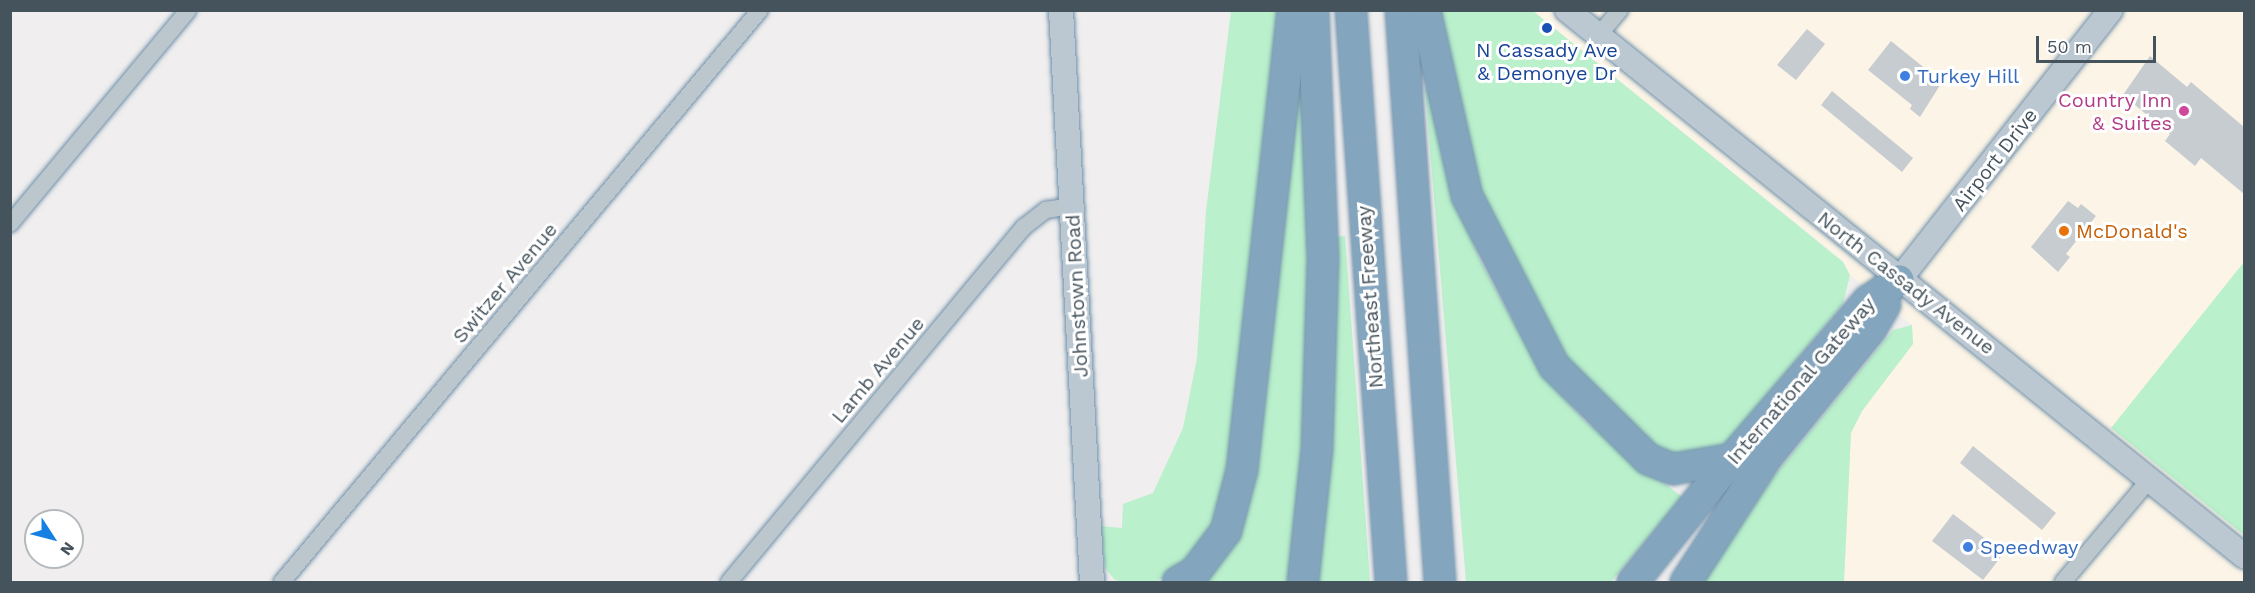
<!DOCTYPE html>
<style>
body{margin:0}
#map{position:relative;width:2255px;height:593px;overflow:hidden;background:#f0eeee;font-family:"Work Sans",sans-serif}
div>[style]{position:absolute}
.commercial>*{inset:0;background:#fcf4e6}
.green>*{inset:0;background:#baf0cb}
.building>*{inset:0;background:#c7ccd1}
.roads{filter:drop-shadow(0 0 2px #6f90aa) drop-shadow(0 0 2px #6f90aa)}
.minor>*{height:16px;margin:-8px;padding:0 8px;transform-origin:8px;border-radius:8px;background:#bbc7cd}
.secondary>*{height:24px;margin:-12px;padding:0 12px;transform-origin:12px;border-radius:12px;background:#bbc8d2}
.motorway>*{height:30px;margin:-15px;padding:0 15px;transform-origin:15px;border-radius:15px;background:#84a5be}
.dots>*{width:16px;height:16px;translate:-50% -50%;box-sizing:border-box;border:3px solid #fff;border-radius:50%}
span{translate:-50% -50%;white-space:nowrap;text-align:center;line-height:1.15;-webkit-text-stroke:6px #fff;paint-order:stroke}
.transit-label{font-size:20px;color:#164399}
.shop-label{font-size:20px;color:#366cbe}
.left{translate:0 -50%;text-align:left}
.hotel-label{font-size:20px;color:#b23c85}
.right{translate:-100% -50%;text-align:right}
.street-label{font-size:20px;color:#45535c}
.food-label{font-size:20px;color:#c56008}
.frame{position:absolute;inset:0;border:12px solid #45535c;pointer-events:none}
.north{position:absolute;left:24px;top:509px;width:60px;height:60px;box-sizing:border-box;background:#fff;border:2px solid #b5babe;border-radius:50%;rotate:126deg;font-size:16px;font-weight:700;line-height:24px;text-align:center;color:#45535c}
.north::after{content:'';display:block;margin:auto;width:21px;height:27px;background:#1580e3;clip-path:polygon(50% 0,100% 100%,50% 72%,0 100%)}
.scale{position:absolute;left:2036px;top:36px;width:120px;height:27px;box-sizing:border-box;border:3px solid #45535c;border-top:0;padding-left:8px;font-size:18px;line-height:21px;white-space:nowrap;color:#45535c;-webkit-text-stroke:4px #fff;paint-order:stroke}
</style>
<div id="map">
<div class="commercial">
<div style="clip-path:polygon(1533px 11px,2244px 11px,2244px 262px,2112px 428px,2244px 535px,2244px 582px,1844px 582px,1851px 433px,1862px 411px,1913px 344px,1912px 325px,1850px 275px,1843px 261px)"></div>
</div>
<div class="green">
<div style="clip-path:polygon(1231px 11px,1280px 11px,1232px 457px,1215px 529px,1173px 573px,1155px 582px,1125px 582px,1115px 580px,1105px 568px,1101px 526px,1122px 528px,1123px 504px,1153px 493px,1183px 428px,1197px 358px,1206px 211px)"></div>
<div style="clip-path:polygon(1440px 11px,1533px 11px,1843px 262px,1850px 275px,1843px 304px,1727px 443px,1716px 450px,1685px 456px,1663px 451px,1617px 416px,1559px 349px,1476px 184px)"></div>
<div style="clip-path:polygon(1300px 45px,1312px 334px,1293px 582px,1202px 582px,1210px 575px)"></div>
<div style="clip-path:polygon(1432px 88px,1446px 164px,1479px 258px,1510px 316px,1552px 384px,1584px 420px,1682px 497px,1611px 582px,1466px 582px,1425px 89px)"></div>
<div style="clip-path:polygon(1345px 236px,1370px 582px,1312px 582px,1332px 237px)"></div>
<div style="clip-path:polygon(2244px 262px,2244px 535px,2111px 428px)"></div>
<div style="clip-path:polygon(1912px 325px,1913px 344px,1862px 411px,1851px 433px,1844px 582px,1703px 582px,1773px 477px,1893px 330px)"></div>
</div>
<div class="building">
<div style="clip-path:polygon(1807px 29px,1825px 44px,1796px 80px,1777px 65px)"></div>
<div style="clip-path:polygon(1891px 41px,1942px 82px,1920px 117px,1910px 109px,1912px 105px,1868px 70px)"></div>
<div style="clip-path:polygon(2150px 56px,2187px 87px,2191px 82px,2244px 127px,2244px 194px,2201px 158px,2195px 166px,2165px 141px,2170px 134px,2123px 95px)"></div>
<div style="clip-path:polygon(1832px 91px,1913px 158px,1902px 172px,1821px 105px)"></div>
<div style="clip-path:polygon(2068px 201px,2078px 208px,2081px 204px,2096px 216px,2066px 254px,2070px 257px,2058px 272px,2031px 247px)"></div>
<div style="clip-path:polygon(1973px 446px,2056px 513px,2042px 530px,1960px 463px)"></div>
<div style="clip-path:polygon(1953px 514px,2004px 553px,1983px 580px,1932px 541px)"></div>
</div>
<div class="roads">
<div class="minor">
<div style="left:1598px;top:36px;width:34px;rotate:-50deg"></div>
<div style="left:10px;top:224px;width:278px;rotate:-50.2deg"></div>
<div style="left:282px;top:582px;width:745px;rotate:-50.12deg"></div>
<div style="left:729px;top:582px;width:462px;rotate:-50.3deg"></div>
<div style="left:1024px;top:227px;width:28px;rotate:-38deg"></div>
<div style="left:1046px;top:210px;width:26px;rotate:-9deg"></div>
<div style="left:2063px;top:582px;width:135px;rotate:-49.8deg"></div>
</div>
<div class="secondary">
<div style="left:1061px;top:10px;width:573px;rotate:86.9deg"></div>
<div style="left:1567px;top:10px;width:870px;rotate:38.89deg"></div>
<div style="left:1899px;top:280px;width:343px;rotate:-51.9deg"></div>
</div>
<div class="motorway">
<div style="left:1351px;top:10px;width:573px;rotate:86deg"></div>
<div style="left:1401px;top:10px;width:573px;rotate:86.1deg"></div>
<div style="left:1425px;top:10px;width:191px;rotate:77.3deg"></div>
<div style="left:1467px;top:196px;width:191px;rotate:62.9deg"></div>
<div style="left:1554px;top:366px;width:132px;rotate:44.7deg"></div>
<div style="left:1648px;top:459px;width:27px;rotate:22deg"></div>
<div style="left:1673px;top:469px;width:60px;rotate:-9.6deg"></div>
<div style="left:1178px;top:582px;width:20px;rotate:-30deg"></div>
<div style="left:1195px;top:572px;width:51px;rotate:-52.9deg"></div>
<div style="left:1226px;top:531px;width:63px;rotate:-75.3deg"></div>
<div style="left:1242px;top:470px;width:463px;rotate:-83.7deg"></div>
<div style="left:1303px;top:582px;width:134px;rotate:-84deg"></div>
<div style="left:1317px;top:449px;width:190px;rotate:-88.2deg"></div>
<div style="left:1323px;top:259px;width:249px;rotate:-92.3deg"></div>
<div style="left:1633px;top:582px;width:158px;rotate:-51.2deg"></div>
<div style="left:1732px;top:459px;width:208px;rotate:-49.3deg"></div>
<div style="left:1868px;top:301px;width:37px;rotate:-34deg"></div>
<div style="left:1686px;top:582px;width:149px;rotate:-57.1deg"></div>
<div style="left:1767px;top:457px;width:165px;rotate:-50.9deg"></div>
<div style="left:1871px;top:329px;width:28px;rotate:-60deg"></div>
</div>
</div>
<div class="dots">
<div style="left:1547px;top:28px;background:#1a4fb4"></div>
<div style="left:1905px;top:76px;background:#3f7fe0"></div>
<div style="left:2184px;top:111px;background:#d1479c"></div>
<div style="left:2064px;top:231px;background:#e8710a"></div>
<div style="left:1968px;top:547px;background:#3f7fe0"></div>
</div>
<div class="transit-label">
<span style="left:1547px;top:62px">N Cassady Ave<br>&amp; Demonye Dr</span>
</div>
<div class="shop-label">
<span class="left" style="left:1917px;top:76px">Turkey Hill</span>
<span class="left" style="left:1980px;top:547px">Speedway</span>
</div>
<div class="hotel-label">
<span class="right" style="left:2172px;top:112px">Country Inn<br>&amp; Suites</span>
</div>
<div class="street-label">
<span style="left:1995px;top:160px;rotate:-52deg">Airport Drive</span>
<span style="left:505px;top:283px;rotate:-50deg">Switzer Avenue</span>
<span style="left:1906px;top:283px;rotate:38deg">North Cassady Avenue</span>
<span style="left:1077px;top:296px;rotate:-93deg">Johnstown Road</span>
<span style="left:1370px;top:297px;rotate:-94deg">Northeast Freeway</span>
<span style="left:878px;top:370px;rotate:-50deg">Lamb Avenue</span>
<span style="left:1801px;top:381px;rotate:-49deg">International Gateway</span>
</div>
<div class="food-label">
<span class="left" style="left:2076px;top:231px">McDonald's</span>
</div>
<div class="frame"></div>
<div class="north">N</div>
<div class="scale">50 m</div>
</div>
